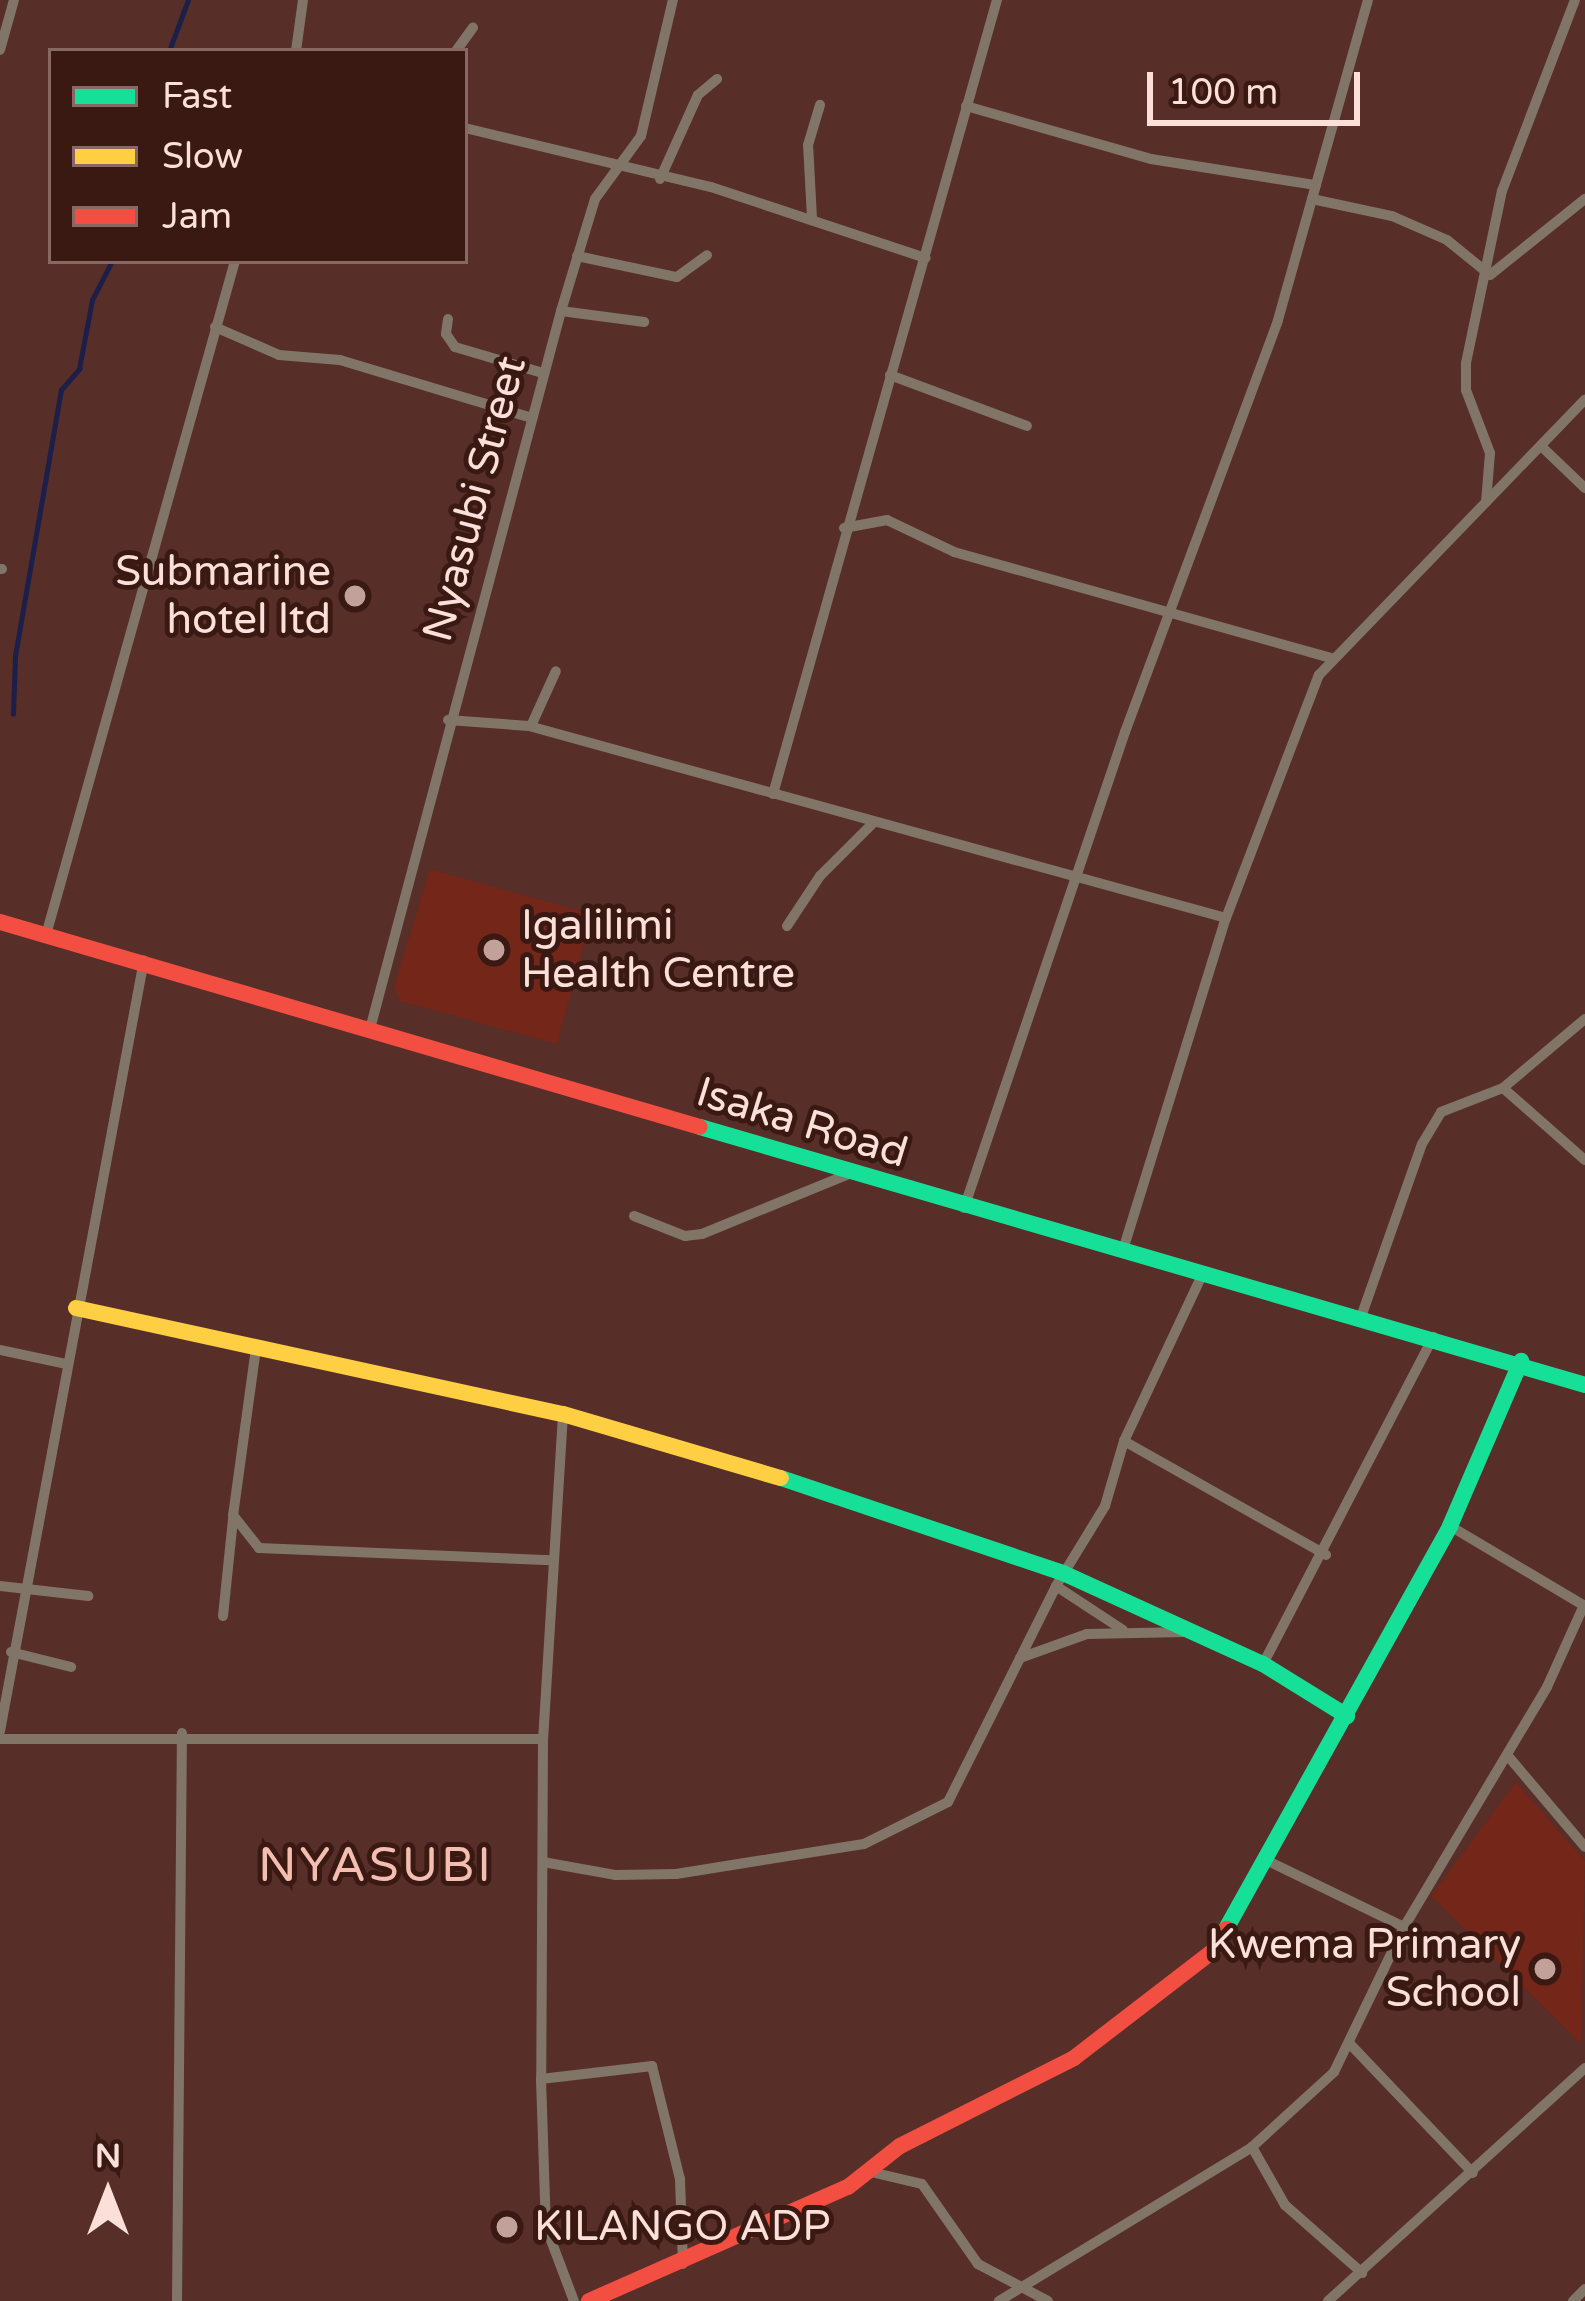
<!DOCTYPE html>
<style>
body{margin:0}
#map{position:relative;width:1585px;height:2301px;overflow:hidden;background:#572e28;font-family:"Varela Round",sans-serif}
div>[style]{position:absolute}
.built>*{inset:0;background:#742619}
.stream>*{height:4.5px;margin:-2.25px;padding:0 2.25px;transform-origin:2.25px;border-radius:2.25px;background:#1c1f49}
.street>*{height:10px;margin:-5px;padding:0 5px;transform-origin:5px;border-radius:5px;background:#817567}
.fast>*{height:16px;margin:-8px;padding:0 8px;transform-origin:8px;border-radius:8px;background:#16e098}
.slow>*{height:16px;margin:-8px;padding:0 8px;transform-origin:8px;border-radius:8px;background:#ffcf43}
.jam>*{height:16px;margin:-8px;padding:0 8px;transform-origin:8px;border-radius:8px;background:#f24e42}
.dots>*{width:33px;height:33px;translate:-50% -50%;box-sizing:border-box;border:6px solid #3a1913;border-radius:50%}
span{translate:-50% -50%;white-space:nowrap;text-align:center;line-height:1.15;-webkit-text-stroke:10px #3a1913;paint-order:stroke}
.street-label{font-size:42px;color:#fcdfd9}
.poi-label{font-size:42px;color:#fcdfd9}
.right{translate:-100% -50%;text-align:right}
.left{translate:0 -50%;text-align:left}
.quarter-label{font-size:48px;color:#f3bdb1;letter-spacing:3px}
.legend{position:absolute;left:48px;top:48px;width:420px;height:216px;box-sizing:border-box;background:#3a1913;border:3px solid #886862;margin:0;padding:15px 21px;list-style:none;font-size:36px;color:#fcdfd9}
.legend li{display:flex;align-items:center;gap:24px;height:60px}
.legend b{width:60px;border:3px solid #886862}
.north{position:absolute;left:48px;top:2133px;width:120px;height:120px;-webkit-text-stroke:9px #3a1913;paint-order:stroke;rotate:0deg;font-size:33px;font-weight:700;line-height:48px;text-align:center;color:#fcdfd9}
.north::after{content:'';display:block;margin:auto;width:42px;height:54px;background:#fcdfd9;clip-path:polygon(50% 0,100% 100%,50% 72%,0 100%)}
.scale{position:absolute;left:1147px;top:72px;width:213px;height:54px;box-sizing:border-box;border:6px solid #fcdfd9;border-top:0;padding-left:15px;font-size:36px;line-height:42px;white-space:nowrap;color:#fcdfd9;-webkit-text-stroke:9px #3a1913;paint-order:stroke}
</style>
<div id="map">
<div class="built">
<div style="clip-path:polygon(430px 869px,592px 914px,557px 1044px,400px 1001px,394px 987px)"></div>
<div style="clip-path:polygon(1516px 1782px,1585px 1861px,1581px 2044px,1431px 1896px)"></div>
</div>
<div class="stream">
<div style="left:169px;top:51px;width:54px;rotate:-69.6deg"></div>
<div style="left:13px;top:714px;width:58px;rotate:-88deg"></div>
<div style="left:15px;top:656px;width:270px;rotate:-80.2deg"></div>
<div style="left:61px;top:390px;width:28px;rotate:-49deg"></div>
<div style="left:79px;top:369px;width:70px;rotate:-79.3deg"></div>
<div style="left:92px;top:300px;width:44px;rotate:-62.9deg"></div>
</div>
<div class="street">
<div style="left:0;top:50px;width:52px;rotate:-74.4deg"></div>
<div style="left:296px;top:51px;width:51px;rotate:-82.2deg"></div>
<div style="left:456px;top:51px;width:29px;rotate:-54deg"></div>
<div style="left:966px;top:106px;width:192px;rotate:16deg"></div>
<div style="left:1151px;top:159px;width:167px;rotate:9deg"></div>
<div style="left:465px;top:128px;width:253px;rotate:13.5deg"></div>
<div style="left:711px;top:187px;width:226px;rotate:18.3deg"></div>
<div style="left:660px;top:179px;width:92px;rotate:-65.7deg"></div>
<div style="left:698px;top:95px;width:25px;rotate:-40deg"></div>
<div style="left:1312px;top:199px;width:82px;rotate:12deg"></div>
<div style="left:1392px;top:216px;width:60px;rotate:23.6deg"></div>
<div style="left:1447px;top:240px;width:55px;rotate:39.1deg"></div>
<div style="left:1490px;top:275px;width:122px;rotate:-38.7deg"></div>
<div style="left:812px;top:218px;width:73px;rotate:-93.1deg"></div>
<div style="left:808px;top:145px;width:42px;rotate:-73.3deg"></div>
<div style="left:577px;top:256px;width:102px;rotate:11.9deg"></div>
<div style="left:677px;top:277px;width:37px;rotate:-36deg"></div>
<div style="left:561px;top:311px;width:84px;rotate:7.5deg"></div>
<div style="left:448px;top:319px;width:15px;rotate:98deg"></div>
<div style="left:446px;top:334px;width:16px;rotate:55deg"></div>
<div style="left:455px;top:347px;width:92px;rotate:16.5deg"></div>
<div style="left:215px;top:327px;width:70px;rotate:23.6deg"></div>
<div style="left:279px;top:355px;width:61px;rotate:4.7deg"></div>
<div style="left:340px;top:360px;width:201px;rotate:16.8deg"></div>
<div style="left:890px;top:375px;width:146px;rotate:20.4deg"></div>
<div style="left:1541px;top:446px;width:61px;rotate:43.7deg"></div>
<div style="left:1486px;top:502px;width:49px;rotate:-85.3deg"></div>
<div style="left:1490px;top:453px;width:67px;rotate:-110.9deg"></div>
<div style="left:1466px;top:390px;width:27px;rotate:-90deg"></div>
<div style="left:1466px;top:363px;width:176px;rotate:-78.2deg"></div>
<div style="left:1502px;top:191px;width:204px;rotate:-69.1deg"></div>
<div style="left:844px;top:528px;width:44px;rotate:-10.5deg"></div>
<div style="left:887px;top:520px;width:74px;rotate:25.5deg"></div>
<div style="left:954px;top:552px;width:392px;rotate:15.7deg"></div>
<div style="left:0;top:569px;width:2px"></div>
<div style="left:448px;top:720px;width:81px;rotate:4.2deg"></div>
<div style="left:529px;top:726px;width:723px;rotate:15.4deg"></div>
<div style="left:531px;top:726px;width:60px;rotate:-65.6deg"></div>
<div style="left:773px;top:794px;width:825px;rotate:-74.25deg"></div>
<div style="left:787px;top:926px;width:60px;rotate:-56.6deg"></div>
<div style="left:820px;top:876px;width:74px;rotate:-45deg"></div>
<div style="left:46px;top:935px;width:700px;rotate:-74.34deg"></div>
<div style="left:370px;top:1029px;width:743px;rotate:-75.1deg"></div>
<div style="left:561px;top:311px;width:117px;rotate:-73.1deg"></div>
<div style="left:595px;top:199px;width:78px;rotate:-53.9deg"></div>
<div style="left:641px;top:136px;width:140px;rotate:-76.8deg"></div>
<div style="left:1503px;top:1088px;width:109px;rotate:41.3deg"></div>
<div style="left:964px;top:1208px;width:502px;rotate:-71.31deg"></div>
<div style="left:1125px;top:732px;width:439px;rotate:-69.6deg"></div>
<div style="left:1278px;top:320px;width:332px;rotate:-74.3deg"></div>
<div style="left:634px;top:1216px;width:55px;rotate:21.4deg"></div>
<div style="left:685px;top:1236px;width:17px;rotate:-7deg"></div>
<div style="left:702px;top:1234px;width:159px;rotate:-22.2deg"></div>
<div style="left:1123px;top:1250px;width:348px;rotate:-72.8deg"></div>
<div style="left:1226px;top:918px;width:260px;rotate:-69.1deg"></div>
<div style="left:1319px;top:675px;width:383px;rotate:-46deg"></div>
<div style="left:1361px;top:1317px;width:183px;rotate:-70.6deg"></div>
<div style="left:1422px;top:1144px;width:37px;rotate:-59deg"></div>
<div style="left:1441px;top:1112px;width:66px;rotate:-21.2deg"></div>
<div style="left:1503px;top:1088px;width:107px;rotate:-40.1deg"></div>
<div style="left:256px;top:1348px;width:169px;rotate:97.8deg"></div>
<div style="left:233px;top:1515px;width:42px;rotate:51.8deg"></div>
<div style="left:259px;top:1548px;width:292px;rotate:2.4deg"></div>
<div style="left:0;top:1350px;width:67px;rotate:12deg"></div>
<div style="left:563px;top:1414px;width:326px;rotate:93.5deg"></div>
<div style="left:543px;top:1739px;width:340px;rotate:90.3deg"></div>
<div style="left:541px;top:2079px;width:148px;rotate:88.1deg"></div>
<div style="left:546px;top:2227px;width:79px;rotate:69.3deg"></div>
<div style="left:1124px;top:1441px;width:232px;rotate:29.4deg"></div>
<div style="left:1450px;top:1526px;width:157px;rotate:30.7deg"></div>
<div style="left:0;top:1586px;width:89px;rotate:6.5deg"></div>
<div style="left:1056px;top:1586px;width:80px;rotate:33.3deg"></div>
<div style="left:223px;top:1616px;width:98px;rotate:-84.1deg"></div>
<div style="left:11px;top:1652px;width:62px;rotate:14deg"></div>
<div style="left:1020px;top:1658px;width:71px;rotate:-19.7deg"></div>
<div style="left:1087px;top:1634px;width:99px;rotate:-1.2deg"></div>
<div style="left:1263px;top:1664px;width:369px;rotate:-62.5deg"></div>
<div style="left:0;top:1731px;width:784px;rotate:-79.42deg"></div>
<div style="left:0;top:1739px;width:543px"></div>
<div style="left:1508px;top:1756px;width:119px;rotate:49.8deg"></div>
<div style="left:1266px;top:1860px;width:153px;rotate:25.9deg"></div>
<div style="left:543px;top:1862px;width:73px;rotate:10.2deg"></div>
<div style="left:615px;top:1875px;width:61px;rotate:-0.9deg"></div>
<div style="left:676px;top:1874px;width:190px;rotate:-9.1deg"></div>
<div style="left:864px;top:1844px;width:94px;rotate:-26.6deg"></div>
<div style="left:948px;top:1802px;width:241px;rotate:-63.4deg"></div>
<div style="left:1056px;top:1586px;width:94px;rotate:-58.5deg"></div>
<div style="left:1105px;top:1506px;width:68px;rotate:-73.7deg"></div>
<div style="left:1124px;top:1441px;width:183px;rotate:-64.8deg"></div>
<div style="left:1350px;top:2044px;width:178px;rotate:46.4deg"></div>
<div style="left:541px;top:2079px;width:112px;rotate:-6.7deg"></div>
<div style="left:652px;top:2066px;width:116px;rotate:76.1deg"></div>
<div style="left:680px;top:2179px;width:85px;rotate:88deg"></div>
<div style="left:1252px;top:2147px;width:67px;rotate:60.4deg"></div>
<div style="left:1285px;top:2205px;width:103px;rotate:41.4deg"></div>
<div style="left:871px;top:2172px;width:52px;rotate:13.2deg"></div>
<div style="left:922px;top:2184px;width:98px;rotate:55deg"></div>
<div style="left:978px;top:2264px;width:79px;rotate:27.9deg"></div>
<div style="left:177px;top:2301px;width:568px;rotate:-89.5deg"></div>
<div style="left:999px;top:2301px;width:296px;rotate:-31.3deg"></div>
<div style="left:1252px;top:2147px;width:111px;rotate:-42.4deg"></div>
<div style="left:1334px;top:2072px;width:161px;rotate:-64.2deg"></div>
<div style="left:1404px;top:1927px;width:279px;rotate:-59.2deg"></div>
<div style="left:1547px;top:1687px;width:90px;rotate:-65.7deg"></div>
<div style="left:1328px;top:2301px;width:347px;rotate:-42.2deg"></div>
<div style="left:1573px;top:2301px;width:17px;rotate:-45deg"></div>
</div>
<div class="fast">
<div style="left:700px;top:1127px;width:922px;rotate:16.25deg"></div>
<div style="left:781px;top:1478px;width:298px;rotate:18.6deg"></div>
<div style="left:1063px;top:1573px;width:220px;rotate:24.5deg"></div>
<div style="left:1263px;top:1664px;width:99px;rotate:31.8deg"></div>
<div style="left:1226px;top:1929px;width:461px;rotate:-60.9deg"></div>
<div style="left:1450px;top:1526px;width:180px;rotate:-66.7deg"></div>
</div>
<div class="slow">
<div style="left:76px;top:1308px;width:498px;rotate:12.3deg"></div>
<div style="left:563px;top:1414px;width:227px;rotate:16.4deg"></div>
</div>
<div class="jam">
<div style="left:0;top:922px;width:729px;rotate:16.32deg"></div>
<div style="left:589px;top:2301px;width:283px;rotate:-23.8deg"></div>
<div style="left:848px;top:2187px;width:66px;rotate:-38.3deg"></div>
<div style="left:900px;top:2146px;width:195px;rotate:-26.8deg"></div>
<div style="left:1074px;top:2058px;width:175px;rotate:-37.6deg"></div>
<div style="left:1213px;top:1951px;width:26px;rotate:-59deg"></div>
</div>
<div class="dots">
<div style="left:355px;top:596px;background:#c2a19b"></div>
<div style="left:494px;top:950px;background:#c2a19b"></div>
<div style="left:1545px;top:1969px;background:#c2a19b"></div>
<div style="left:507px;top:2227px;background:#c2a19b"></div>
</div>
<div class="street-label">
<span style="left:475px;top:499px;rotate:-75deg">Nyasubi Street</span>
<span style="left:802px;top:1123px;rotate:17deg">Isaka Road</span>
</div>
<div class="poi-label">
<span class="right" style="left:331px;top:596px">Submarine<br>hotel ltd</span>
<span class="left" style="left:521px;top:950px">Igalilimi<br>Health Centre</span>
<span class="right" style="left:1521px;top:1969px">Kwema Primary<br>School</span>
<span class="left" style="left:534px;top:2227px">KILANGO ADP</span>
</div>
<div class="quarter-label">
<span style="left:376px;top:1867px">NYASUBI</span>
</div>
<ul class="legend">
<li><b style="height:15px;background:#16e098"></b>Fast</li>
<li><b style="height:15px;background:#ffcf43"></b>Slow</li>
<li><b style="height:15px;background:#f24e42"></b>Jam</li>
</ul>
<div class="north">N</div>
<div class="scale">100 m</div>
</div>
